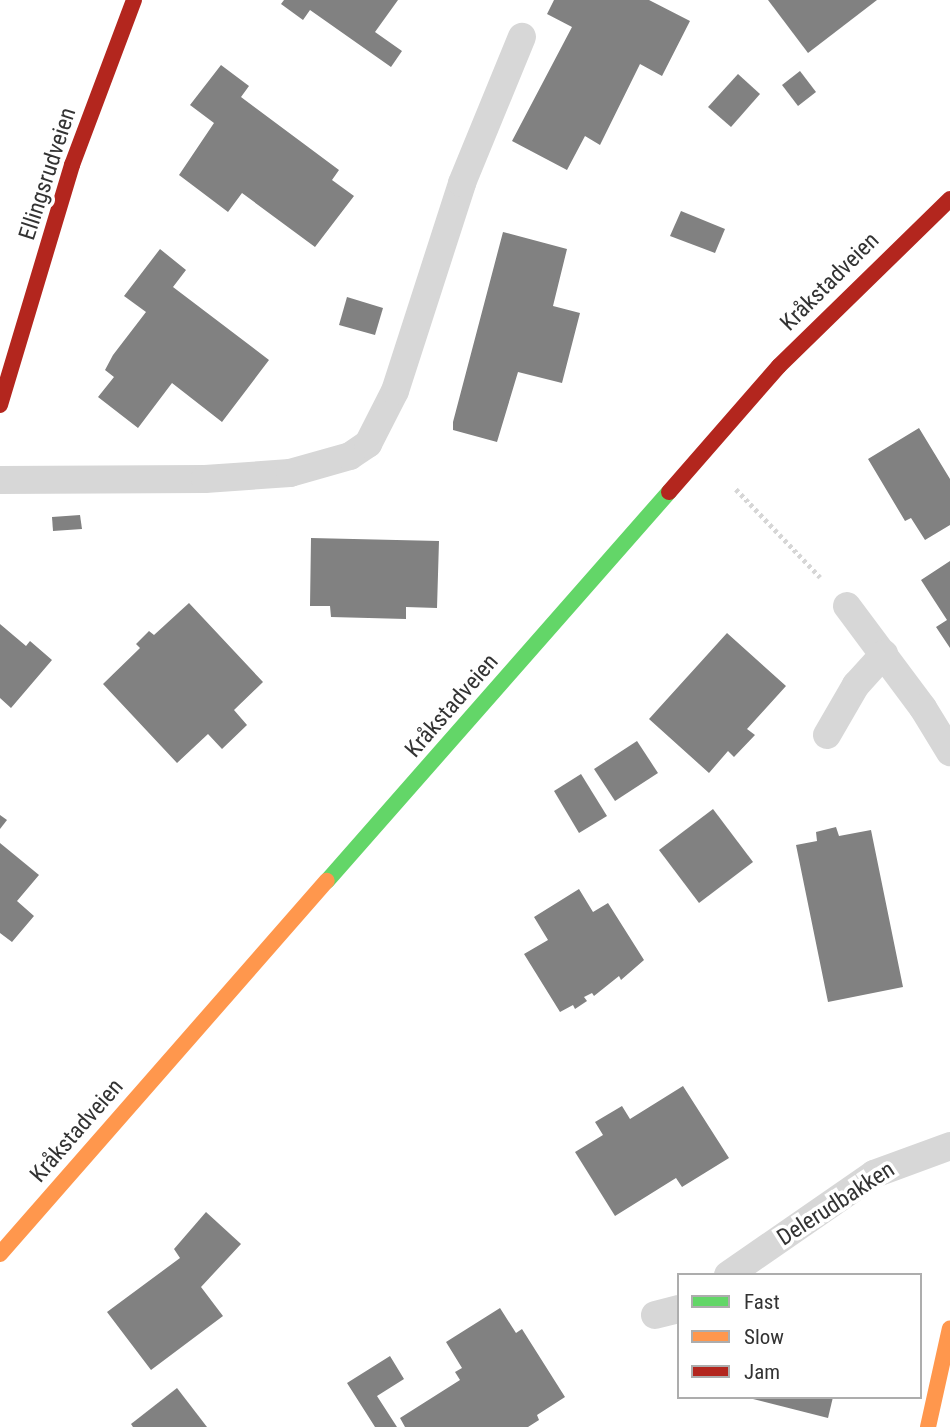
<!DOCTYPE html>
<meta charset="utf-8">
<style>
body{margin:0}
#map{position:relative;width:950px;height:1427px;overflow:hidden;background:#fff;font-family:"Roboto Condensed",sans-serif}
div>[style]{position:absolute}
.building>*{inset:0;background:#818181}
.path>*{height:4.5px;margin-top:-2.25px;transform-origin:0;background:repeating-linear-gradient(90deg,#d6d6d6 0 3.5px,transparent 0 7px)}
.lane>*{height:28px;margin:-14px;padding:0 14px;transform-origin:14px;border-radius:14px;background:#d7d7d7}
.fast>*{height:16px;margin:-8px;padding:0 8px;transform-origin:8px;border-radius:8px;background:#63d668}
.slow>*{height:16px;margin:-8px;padding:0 8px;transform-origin:8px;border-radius:8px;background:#ff974d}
.jam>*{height:16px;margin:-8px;padding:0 8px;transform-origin:8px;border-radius:8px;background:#b3261e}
span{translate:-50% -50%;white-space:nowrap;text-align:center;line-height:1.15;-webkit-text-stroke:7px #fff;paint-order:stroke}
.street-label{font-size:23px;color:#333}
.legend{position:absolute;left:677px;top:1273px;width:245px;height:126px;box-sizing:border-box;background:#fff;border:2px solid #adadad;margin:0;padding:9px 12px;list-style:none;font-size:21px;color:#333}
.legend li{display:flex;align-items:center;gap:14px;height:35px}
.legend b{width:35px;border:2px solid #adadad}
</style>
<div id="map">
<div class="building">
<div style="clip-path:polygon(284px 0,398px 0,375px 32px,402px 51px,391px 67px,310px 10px,303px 20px,281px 4px)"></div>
<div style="clip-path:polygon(554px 0,649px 0,690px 21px,662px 76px,640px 64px,600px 145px,585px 136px,567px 170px,512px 141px,572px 27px,547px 14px)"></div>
<div style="clip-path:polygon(768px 0,877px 0,808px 53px)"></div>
<div style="clip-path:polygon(221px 65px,249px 86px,241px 97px,339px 170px,332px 180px,354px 196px,315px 247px,242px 193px,228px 212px,179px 175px,214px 123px,190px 105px)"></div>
<div style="clip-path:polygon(800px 71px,816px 92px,798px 106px,782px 85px)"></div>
<div style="clip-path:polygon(738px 74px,760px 94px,731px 127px,708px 107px)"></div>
<div style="clip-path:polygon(681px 211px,725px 229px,715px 253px,670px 236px)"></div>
<div style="clip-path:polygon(503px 232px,567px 249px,553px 306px,580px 313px,562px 383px,518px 372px,497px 442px,453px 430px,453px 422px)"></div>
<div style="clip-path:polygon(160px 249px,186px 270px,173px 287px,269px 360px,222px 422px,172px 383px,138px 428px,98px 397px,114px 377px,105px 370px,113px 355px,146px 312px,124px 296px)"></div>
<div style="clip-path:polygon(347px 297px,383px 308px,375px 335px,339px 325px)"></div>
<div style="clip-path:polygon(919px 428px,950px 479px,950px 525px,925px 540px,911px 518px,905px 521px,868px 459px)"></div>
<div style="clip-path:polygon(80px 515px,82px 529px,53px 531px,52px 517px)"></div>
<div style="clip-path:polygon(311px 538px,439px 541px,437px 608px,406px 607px,406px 619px,331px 617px,330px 606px,310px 606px)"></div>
<div style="clip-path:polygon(950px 561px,950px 648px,936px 627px,947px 620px,921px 580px)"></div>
<div style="clip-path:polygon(189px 603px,263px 682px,234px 710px,247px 725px,222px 749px,208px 734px,177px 763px,103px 684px,140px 648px,136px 644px,149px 631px,154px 635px)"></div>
<div style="clip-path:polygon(0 624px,26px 646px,30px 641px,52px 660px,11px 708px,0 698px)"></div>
<div style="clip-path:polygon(727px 633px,786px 686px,747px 729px,755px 735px,734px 757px,728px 751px,709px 773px,649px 719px)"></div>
<div style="clip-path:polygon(637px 741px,658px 773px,615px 801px,594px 769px)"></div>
<div style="clip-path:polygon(581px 774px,607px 816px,579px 833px,554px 791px)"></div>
<div style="clip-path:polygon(713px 809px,753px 862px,699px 903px,659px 850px)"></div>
<div style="clip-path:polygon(0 815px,7px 820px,0 829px)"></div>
<div style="clip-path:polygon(836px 827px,839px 836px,871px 830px,903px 987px,828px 1002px,796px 845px,817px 841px,816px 832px)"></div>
<div style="clip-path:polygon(0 843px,39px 875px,17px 901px,34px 916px,12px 942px,0 933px)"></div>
<div style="clip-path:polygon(579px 889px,593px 912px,608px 903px,644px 960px,621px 980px,619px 976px,594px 996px,592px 993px,584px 997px,587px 1001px,575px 1009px,573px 1005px,560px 1012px,524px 954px,548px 940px,534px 917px)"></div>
<div style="clip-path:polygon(683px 1086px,729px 1158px,682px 1187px,676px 1178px,615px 1216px,575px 1152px,603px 1135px,595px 1122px,622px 1106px,630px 1119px)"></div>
<div style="clip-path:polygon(206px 1212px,241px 1244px,201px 1287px,223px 1316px,151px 1370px,107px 1312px,180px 1258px,174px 1249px)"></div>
<div style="clip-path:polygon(500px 1308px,516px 1333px,522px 1329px,565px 1397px,537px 1415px,539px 1420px,528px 1427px,405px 1427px,400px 1418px,460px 1380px,455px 1372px,462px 1368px,446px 1342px)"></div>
<div style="clip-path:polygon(390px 1356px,404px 1379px,377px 1396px,397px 1427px,375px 1427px,347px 1383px)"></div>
<div style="clip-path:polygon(177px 1388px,207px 1427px,133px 1427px,131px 1424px)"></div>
<div style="clip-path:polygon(745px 1397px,833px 1397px,828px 1418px)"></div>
</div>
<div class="path">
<div style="left:736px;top:489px;width:122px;rotate:46.3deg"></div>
</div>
<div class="lane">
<div style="left:0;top:480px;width:205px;rotate:-0.3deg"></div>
<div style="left:205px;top:479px;width:85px;rotate:-4deg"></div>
<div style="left:290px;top:473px;width:62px;rotate:-15.8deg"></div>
<div style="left:350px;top:456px;width:22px;rotate:-34deg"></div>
<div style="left:368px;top:444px;width:59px;rotate:-63deg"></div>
<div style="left:395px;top:391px;width:219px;rotate:-72.1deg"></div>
<div style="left:462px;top:183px;width:158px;rotate:-67.7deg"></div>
<div style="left:847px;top:606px;width:127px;rotate:53.3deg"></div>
<div style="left:923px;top:708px;width:52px;rotate:58.5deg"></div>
<div style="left:827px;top:735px;width:58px;rotate:-59.9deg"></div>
<div style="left:856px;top:685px;width:42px;rotate:-47.9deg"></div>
<div style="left:728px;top:1275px;width:178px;rotate:-34.7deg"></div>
<div style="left:874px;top:1174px;width:81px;rotate:-20.2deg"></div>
<div style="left:655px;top:1315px;width:25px;rotate:-14deg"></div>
</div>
<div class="fast">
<div style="left:327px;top:881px;width:518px;rotate:-48.68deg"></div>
</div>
<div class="slow">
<div style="left:0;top:1254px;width:496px;rotate:-48.8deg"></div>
<div style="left:928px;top:1427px;width:101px;rotate:-77.5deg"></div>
</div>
<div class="jam">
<div style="left:0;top:405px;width:251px;rotate:-73.3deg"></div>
<div style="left:72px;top:165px;width:176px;rotate:-69.4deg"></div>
<div style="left:669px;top:492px;width:167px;rotate:-48.9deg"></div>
<div style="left:779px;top:366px;width:239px;rotate:-44.3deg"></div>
</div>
<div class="street-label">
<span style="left:48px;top:174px;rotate:-72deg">Ellingsrudveien</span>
<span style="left:830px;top:282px;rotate:-45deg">Kråkstadveien</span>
<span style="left:452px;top:706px;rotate:-49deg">Kråkstadveien</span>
<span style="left:77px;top:1131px;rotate:-49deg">Kråkstadveien</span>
<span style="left:836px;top:1204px;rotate:-33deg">Delerudbakken</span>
</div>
<ul class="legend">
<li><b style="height:9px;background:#63d668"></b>Fast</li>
<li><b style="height:9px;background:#ff974d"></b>Slow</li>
<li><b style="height:9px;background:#b3261e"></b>Jam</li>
</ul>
</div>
